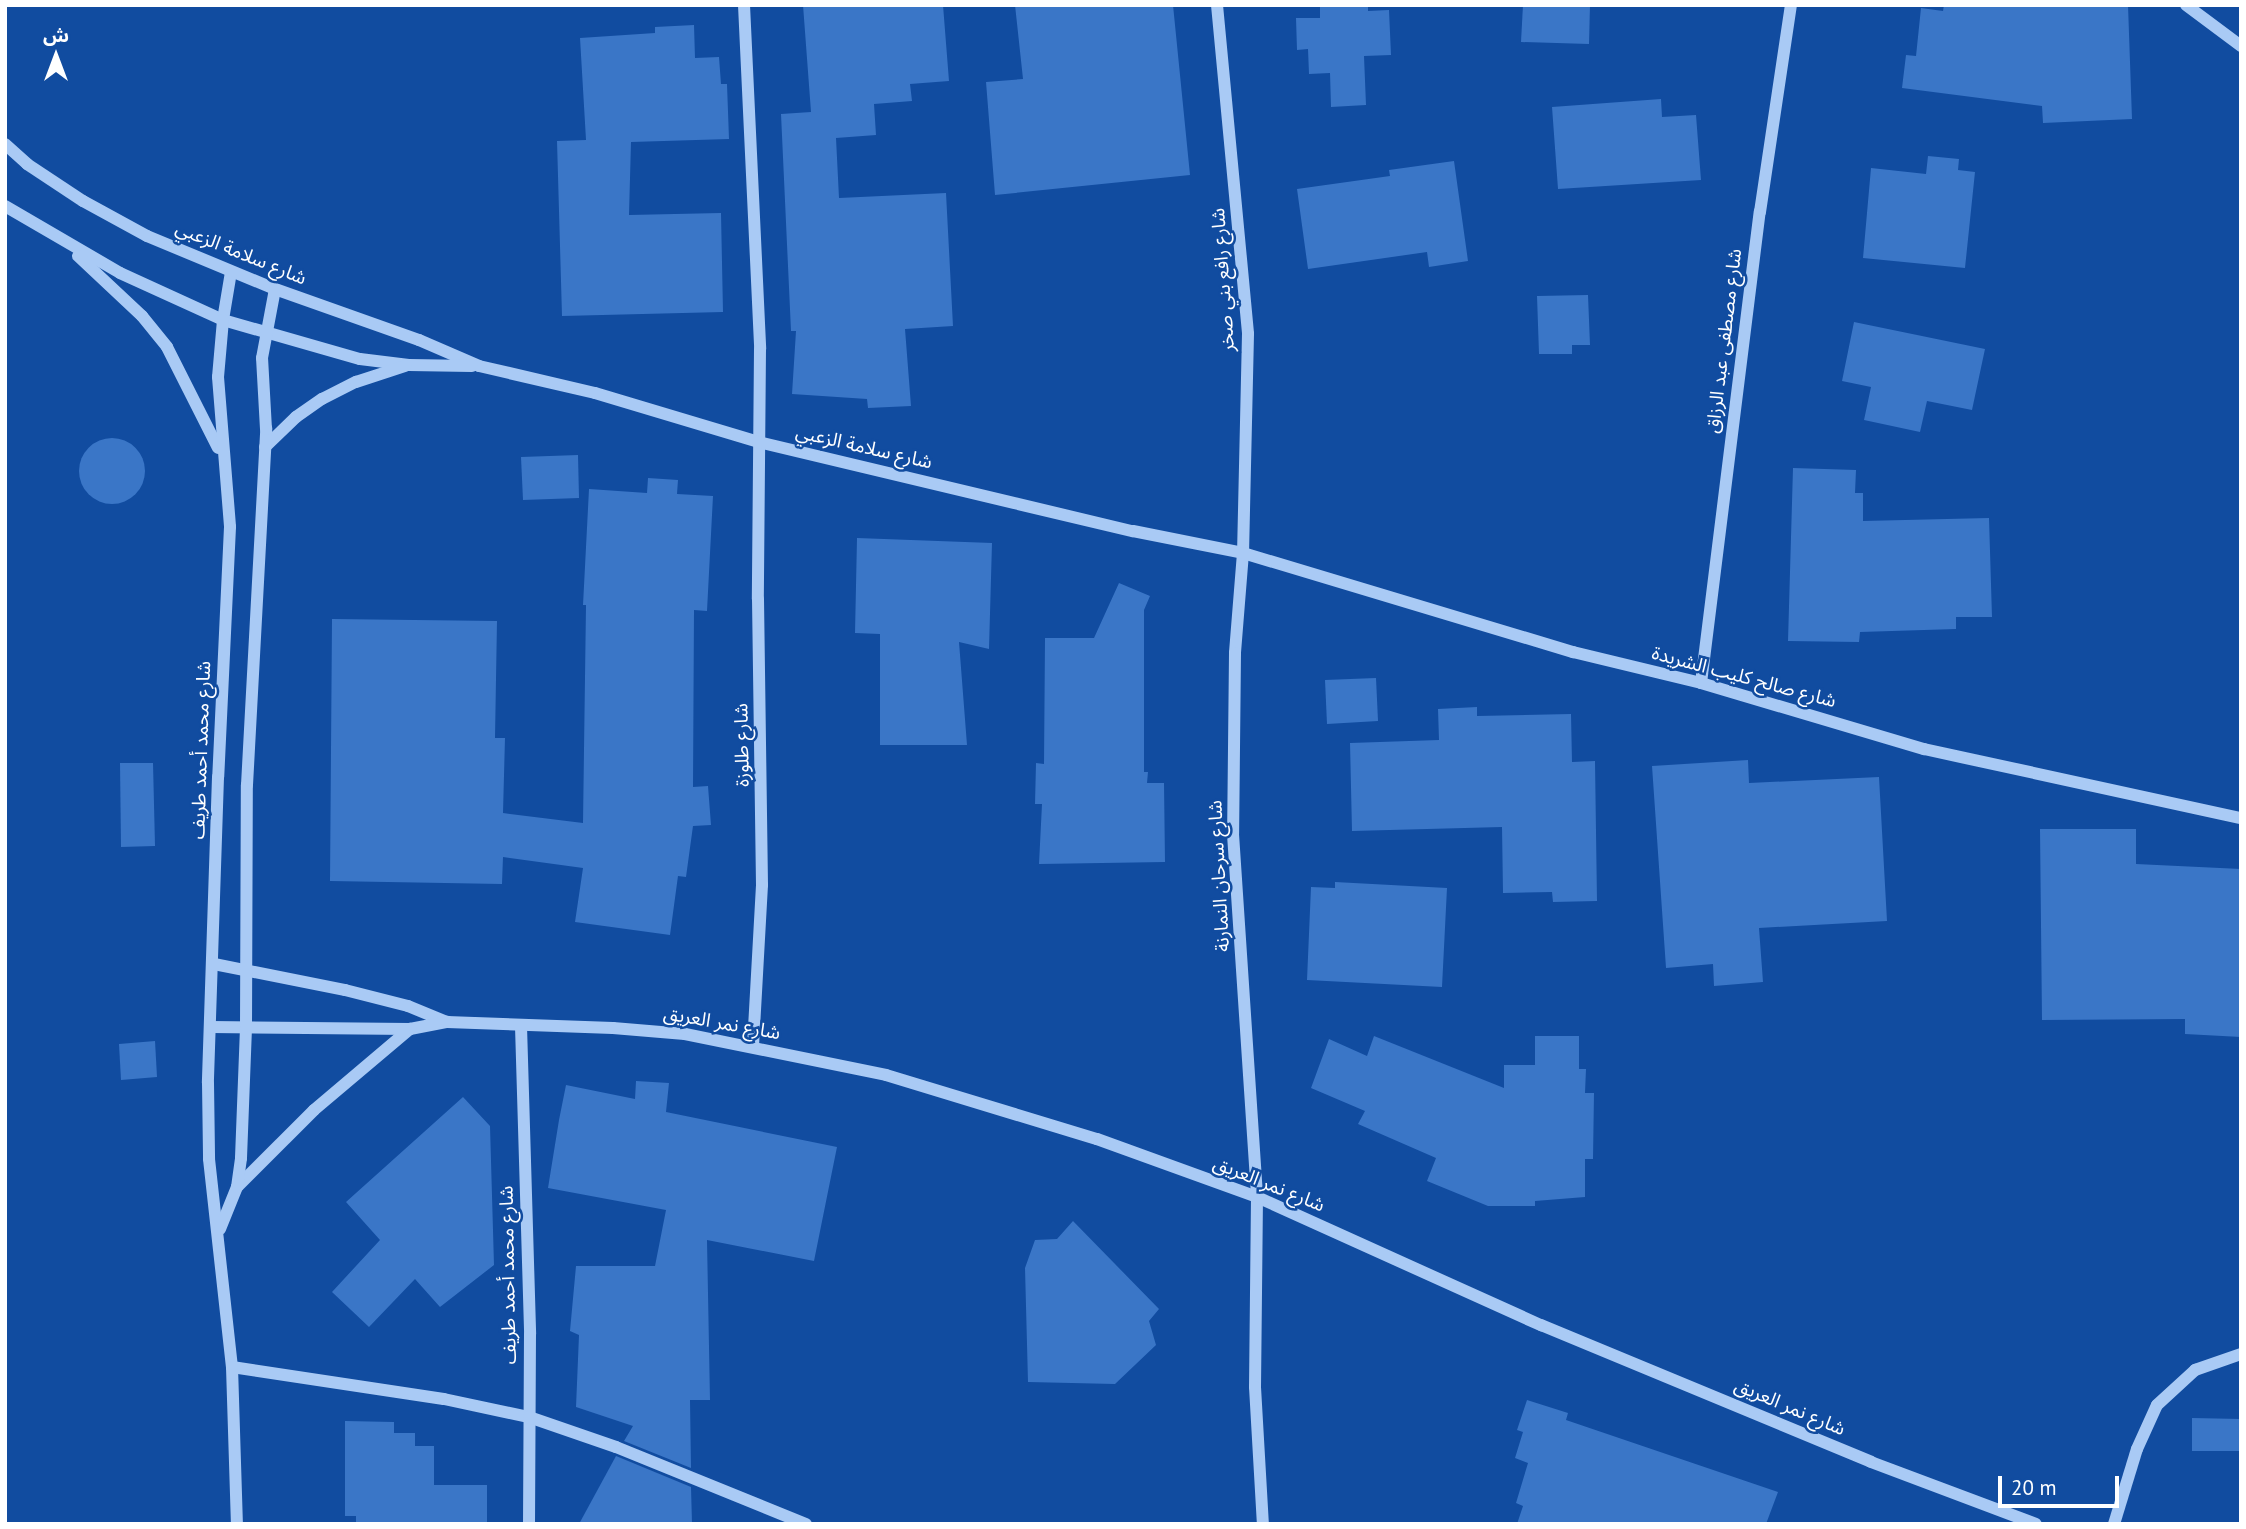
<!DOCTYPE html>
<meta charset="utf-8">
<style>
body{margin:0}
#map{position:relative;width:2246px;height:1529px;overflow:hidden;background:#114ca0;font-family:"PT Sans","Noto Sans Arabic",sans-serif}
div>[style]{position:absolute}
.building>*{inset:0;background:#3a76c7}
.round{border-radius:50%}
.minor>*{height:12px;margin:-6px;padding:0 6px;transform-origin:6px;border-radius:6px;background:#a9caf5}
span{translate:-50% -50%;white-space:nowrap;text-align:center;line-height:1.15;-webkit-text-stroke:5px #114ca0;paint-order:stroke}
.street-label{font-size:19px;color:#fff}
.frame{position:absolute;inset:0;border:7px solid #fff;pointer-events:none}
.north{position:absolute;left:21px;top:21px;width:70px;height:70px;-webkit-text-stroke:5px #114ca0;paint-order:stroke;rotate:0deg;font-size:19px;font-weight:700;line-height:28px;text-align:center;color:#fff}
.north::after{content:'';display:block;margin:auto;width:24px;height:32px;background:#fff;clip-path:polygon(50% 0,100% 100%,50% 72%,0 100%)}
.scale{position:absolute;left:1998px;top:1476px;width:121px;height:32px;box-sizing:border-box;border:4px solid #fff;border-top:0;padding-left:9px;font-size:21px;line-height:24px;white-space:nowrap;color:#fff;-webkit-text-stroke:5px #114ca0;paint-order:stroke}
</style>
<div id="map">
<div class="building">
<div style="clip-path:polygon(803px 5px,943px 5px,949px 81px,910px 84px,912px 101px,874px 104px,876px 135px,836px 138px,839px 198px,946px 193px,953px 326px,905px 329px,911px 406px,868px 408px,867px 399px,792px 394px,796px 331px,791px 331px,781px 114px,811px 112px)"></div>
<div style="clip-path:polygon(1015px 5px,1173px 5px,1190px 175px,995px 195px,986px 82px,1023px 79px)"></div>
<div style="clip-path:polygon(1320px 5px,1368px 5px,1368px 11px,1389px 10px,1391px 55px,1364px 56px,1366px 105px,1331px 107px,1330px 73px,1309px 74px,1308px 49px,1297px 50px,1296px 18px,1320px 18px)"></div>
<div style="clip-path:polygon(1523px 5px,1590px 5px,1589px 44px,1521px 42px)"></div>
<div style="clip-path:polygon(1944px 5px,2128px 5px,2132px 119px,2043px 123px,2042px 106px,1902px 88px,1906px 55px,1916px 56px,1921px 8px,1943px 11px)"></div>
<div style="clip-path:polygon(694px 25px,695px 58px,719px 57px,721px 84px,727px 84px,729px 139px,631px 142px,629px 215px,721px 213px,723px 312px,562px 316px,557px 141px,586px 140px,580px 38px,655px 33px,655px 27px)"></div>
<div style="clip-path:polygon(1661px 99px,1662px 117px,1696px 115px,1701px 180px,1558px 189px,1552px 107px)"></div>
<div style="clip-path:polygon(1928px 156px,1959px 159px,1958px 170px,1975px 172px,1965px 268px,1863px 258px,1871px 168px,1926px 174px)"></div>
<div style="clip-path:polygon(1454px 161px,1468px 261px,1429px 267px,1427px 252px,1308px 269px,1297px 189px,1390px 176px,1389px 170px)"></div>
<div style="clip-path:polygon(1588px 295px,1590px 345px,1572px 345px,1572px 354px,1539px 354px,1537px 296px)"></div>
<div style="clip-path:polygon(1854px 322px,1985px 349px,1972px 410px,1927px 401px,1920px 432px,1864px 420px,1871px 387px,1842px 381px)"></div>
<div class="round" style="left:79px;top:438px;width:66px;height:66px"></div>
<div style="clip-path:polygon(578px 455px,579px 498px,523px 500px,521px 457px)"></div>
<div style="clip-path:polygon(1793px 468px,1856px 470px,1855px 493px,1863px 493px,1863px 521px,1989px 518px,1992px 617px,1956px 617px,1956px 629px,1860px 632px,1859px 642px,1788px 641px)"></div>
<div style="clip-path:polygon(648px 478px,678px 480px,677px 494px,713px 496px,707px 611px,694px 610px,693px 787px,708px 786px,711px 825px,693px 826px,686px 877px,678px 876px,670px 935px,575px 922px,583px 868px,503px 857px,502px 884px,330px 881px,332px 619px,497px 621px,495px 738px,505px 738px,503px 813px,583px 823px,586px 605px,583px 605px,589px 489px,647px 493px)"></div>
<div style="clip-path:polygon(857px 538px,992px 543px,989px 649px,959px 642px,967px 745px,880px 745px,880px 634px,855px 633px)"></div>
<div style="clip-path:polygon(1119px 583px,1150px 596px,1144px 610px,1144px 772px,1148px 772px,1147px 783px,1164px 783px,1165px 862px,1039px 864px,1042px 804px,1035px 804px,1036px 763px,1044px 764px,1045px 638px,1094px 638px)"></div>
<div style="clip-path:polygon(1376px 678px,1378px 721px,1327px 724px,1325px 680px)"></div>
<div style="clip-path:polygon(1477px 707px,1477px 716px,1571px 714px,1572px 762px,1595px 761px,1597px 901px,1553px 902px,1552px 892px,1503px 893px,1502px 827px,1352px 831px,1350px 743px,1439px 740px,1438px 709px)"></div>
<div style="clip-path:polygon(1748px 760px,1749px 783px,1879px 777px,1887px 921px,1759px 928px,1763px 982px,1714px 986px,1713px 964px,1666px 968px,1652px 766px)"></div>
<div style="clip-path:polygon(120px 763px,153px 763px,155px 846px,121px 847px)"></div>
<div style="clip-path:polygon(2040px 829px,2136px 829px,2136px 864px,2241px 869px,2241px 1037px,2185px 1034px,2185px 1019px,2042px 1020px)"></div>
<div style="clip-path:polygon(1335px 882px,1447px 888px,1442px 987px,1307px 980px,1311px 887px,1335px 888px)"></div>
<div style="clip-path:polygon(1374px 1036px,1504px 1088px,1504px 1065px,1535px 1065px,1535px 1036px,1579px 1036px,1579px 1069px,1586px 1069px,1585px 1093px,1594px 1093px,1593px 1159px,1585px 1159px,1585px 1197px,1535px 1201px,1535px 1206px,1488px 1206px,1427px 1181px,1436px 1158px,1358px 1124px,1365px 1111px,1311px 1088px,1329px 1039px,1367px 1056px)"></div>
<div style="clip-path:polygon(155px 1041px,157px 1077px,121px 1080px,119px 1044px)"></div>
<div style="clip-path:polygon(636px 1081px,669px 1083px,666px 1112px,837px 1147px,814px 1261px,707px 1240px,710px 1400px,690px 1400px,691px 1468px,624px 1441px,633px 1426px,576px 1407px,579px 1335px,570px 1331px,576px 1266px,655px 1266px,666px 1210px,548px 1188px,559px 1120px,566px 1085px,635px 1099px)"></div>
<div style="clip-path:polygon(463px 1097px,490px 1126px,494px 1265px,440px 1307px,415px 1279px,369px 1327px,332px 1292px,380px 1240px,346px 1202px)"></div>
<div style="clip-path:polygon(1073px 1221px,1159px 1309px,1149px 1321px,1156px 1345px,1115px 1384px,1028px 1382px,1025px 1268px,1035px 1240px,1057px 1239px)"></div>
<div style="clip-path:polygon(1527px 1400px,1568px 1413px,1566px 1420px,1778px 1492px,1766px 1524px,1517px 1524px,1523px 1506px,1516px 1503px,1528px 1463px,1515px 1458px,1523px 1432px,1517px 1430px)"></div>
<div style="clip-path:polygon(2192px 1418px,2241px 1419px,2241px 1451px,2192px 1451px)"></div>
<div style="clip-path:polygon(345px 1421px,394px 1422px,394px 1433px,415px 1433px,415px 1446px,434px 1446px,434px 1485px,487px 1485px,487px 1524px,356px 1524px,356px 1516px,345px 1516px)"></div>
<div style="clip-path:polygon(616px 1456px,691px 1487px,692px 1524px,579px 1524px)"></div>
</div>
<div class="minor">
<div style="left:744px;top:5px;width:344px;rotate:87.3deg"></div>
<div style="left:760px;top:349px;width:250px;rotate:90.5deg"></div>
<div style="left:758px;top:599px;width:286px;rotate:89.2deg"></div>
<div style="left:762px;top:885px;width:161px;rotate:93.2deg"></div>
<div style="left:1217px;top:5px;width:330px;rotate:84.6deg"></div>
<div style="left:1248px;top:334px;width:219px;rotate:91.3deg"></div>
<div style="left:1243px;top:553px;width:100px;rotate:94.6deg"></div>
<div style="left:1235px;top:653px;width:181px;rotate:90.6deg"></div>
<div style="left:1233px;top:834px;width:364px;rotate:86.2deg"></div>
<div style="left:1257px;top:1197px;width:190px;rotate:90.6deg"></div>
<div style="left:1255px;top:1387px;width:137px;rotate:86.7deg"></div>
<div style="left:2186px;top:5px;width:69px;rotate:36.7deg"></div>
<div style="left:5px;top:144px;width:30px;rotate:42deg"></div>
<div style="left:27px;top:164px;width:67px;rotate:33.5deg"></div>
<div style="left:83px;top:201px;width:73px;rotate:28.7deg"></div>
<div style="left:147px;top:236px;width:139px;rotate:22.5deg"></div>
<div style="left:275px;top:289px;width:153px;rotate:19.5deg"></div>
<div style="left:419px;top:340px;width:65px;rotate:23.4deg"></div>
<div style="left:479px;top:366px;width:119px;rotate:13.1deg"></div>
<div style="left:595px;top:393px;width:170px;rotate:16.7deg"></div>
<div style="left:758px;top:442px;width:385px;rotate:13.4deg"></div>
<div style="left:1133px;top:531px;width:112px;rotate:11.3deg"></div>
<div style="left:1243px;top:553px;width:345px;rotate:16.7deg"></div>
<div style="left:1573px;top:652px;width:132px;rotate:13.6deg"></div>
<div style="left:1701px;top:683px;width:233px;rotate:16.5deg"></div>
<div style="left:1924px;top:749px;width:324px;rotate:12.3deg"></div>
<div style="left:5px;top:206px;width:133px;rotate:30.2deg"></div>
<div style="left:120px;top:273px;width:113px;rotate:24.5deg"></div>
<div style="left:223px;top:320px;width:142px;rotate:15.9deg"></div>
<div style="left:360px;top:359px;width:49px;rotate:7deg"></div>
<div style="left:409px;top:365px;width:63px;rotate:0.9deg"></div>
<div style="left:78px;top:256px;width:88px;rotate:43.2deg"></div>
<div style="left:142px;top:316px;width:40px;rotate:51deg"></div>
<div style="left:167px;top:347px;width:113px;rotate:63.2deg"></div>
<div style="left:231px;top:272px;width:49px;rotate:99.5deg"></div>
<div style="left:223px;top:320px;width:57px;rotate:95deg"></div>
<div style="left:218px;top:377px;width:150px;rotate:85.4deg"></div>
<div style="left:230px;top:527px;width:250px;rotate:92.7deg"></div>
<div style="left:218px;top:777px;width:306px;rotate:91.9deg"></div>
<div style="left:208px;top:1083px;width:76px;rotate:89.2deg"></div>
<div style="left:209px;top:1159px;width:209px;rotate:83.7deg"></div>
<div style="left:232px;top:1367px;width:157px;rotate:88.2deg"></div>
<div style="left:265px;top:447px;width:43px;rotate:-44.1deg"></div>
<div style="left:296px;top:417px;width:32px;rotate:-35deg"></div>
<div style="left:322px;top:399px;width:38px;rotate:-27deg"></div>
<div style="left:356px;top:382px;width:52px;rotate:-18.1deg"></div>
<div style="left:1701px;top:683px;width:475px;rotate:-82.9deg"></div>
<div style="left:1760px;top:212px;width:209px;rotate:-81.5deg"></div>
<div style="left:214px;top:964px;width:134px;rotate:11.2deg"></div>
<div style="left:345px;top:990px;width:65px;rotate:14.3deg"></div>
<div style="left:408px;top:1006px;width:42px;rotate:22.3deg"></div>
<div style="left:521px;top:1026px;width:308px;rotate:88.3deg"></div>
<div style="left:530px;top:1334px;width:190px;rotate:90.3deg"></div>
<div style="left:211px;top:1027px;width:199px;rotate:0.6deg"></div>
<div style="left:410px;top:1029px;width:38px;rotate:-11deg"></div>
<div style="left:447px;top:1022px;width:166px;rotate:2.1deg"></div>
<div style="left:613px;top:1028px;width:72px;rotate:4.8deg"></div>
<div style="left:685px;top:1034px;width:205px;rotate:11.5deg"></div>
<div style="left:886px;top:1075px;width:220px;rotate:16.9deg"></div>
<div style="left:1097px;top:1139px;width:170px;rotate:19.9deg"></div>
<div style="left:1257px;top:1197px;width:312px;rotate:24.3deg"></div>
<div style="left:1541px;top:1325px;width:357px;rotate:22.5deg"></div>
<div style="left:1871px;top:1462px;width:176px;rotate:20.6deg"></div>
<div style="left:237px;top:1187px;width:109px;rotate:-45deg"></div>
<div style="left:314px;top:1110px;width:126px;rotate:-40.2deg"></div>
<div style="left:220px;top:1229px;width:45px;rotate:-68deg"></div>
<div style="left:237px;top:1187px;width:29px;rotate:-82deg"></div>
<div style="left:241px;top:1158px;width:132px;rotate:-87.8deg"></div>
<div style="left:246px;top:1026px;width:241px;rotate:-89.8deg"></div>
<div style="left:247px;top:785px;width:357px;rotate:-86.9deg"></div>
<div style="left:266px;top:429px;width:71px;rotate:-93.2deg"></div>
<div style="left:262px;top:358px;width:70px;rotate:-79.3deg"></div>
<div style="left:232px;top:1367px;width:214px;rotate:8.6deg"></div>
<div style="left:444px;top:1399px;width:87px;rotate:12deg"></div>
<div style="left:529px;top:1417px;width:92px;rotate:19deg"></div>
<div style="left:616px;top:1447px;width:205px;rotate:22.1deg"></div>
<div style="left:2114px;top:1524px;width:78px;rotate:-73deg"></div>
<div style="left:2137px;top:1449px;width:48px;rotate:-65.6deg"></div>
<div style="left:2157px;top:1405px;width:52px;rotate:-42.6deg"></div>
<div style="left:2195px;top:1370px;width:49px;rotate:-19.2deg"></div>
</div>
<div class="street-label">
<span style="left:241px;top:253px;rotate:22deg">شارع سلامة الزعبي</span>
<span style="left:1223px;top:280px;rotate:-94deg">شارع رافع بني صخر</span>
<span style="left:1724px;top:341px;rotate:-83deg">شارع مصطفى عبد الرزاق</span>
<span style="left:864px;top:447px;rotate:13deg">شارع سلامة الزعبي</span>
<span style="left:1744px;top:677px;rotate:15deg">شارع صالح كليب الشريدة</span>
<span style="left:742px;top:745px;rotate:-91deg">شارع طلوزة</span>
<span style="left:201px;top:750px;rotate:-88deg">شارع محمد أحمد طريف</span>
<span style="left:1219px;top:876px;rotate:-93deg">شارع سرحان النمارنة</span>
<span style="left:722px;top:1023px;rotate:10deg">شارع نمر العريق</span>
<span style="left:1269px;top:1184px;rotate:22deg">شارع نمر العريق</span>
<span style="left:508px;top:1275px;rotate:-91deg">شارع محمد أحمد طريف</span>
<span style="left:1790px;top:1407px;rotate:23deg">شارع نمر العريق</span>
</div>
<div class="frame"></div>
<div class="north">ش</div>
<div class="scale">20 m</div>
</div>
